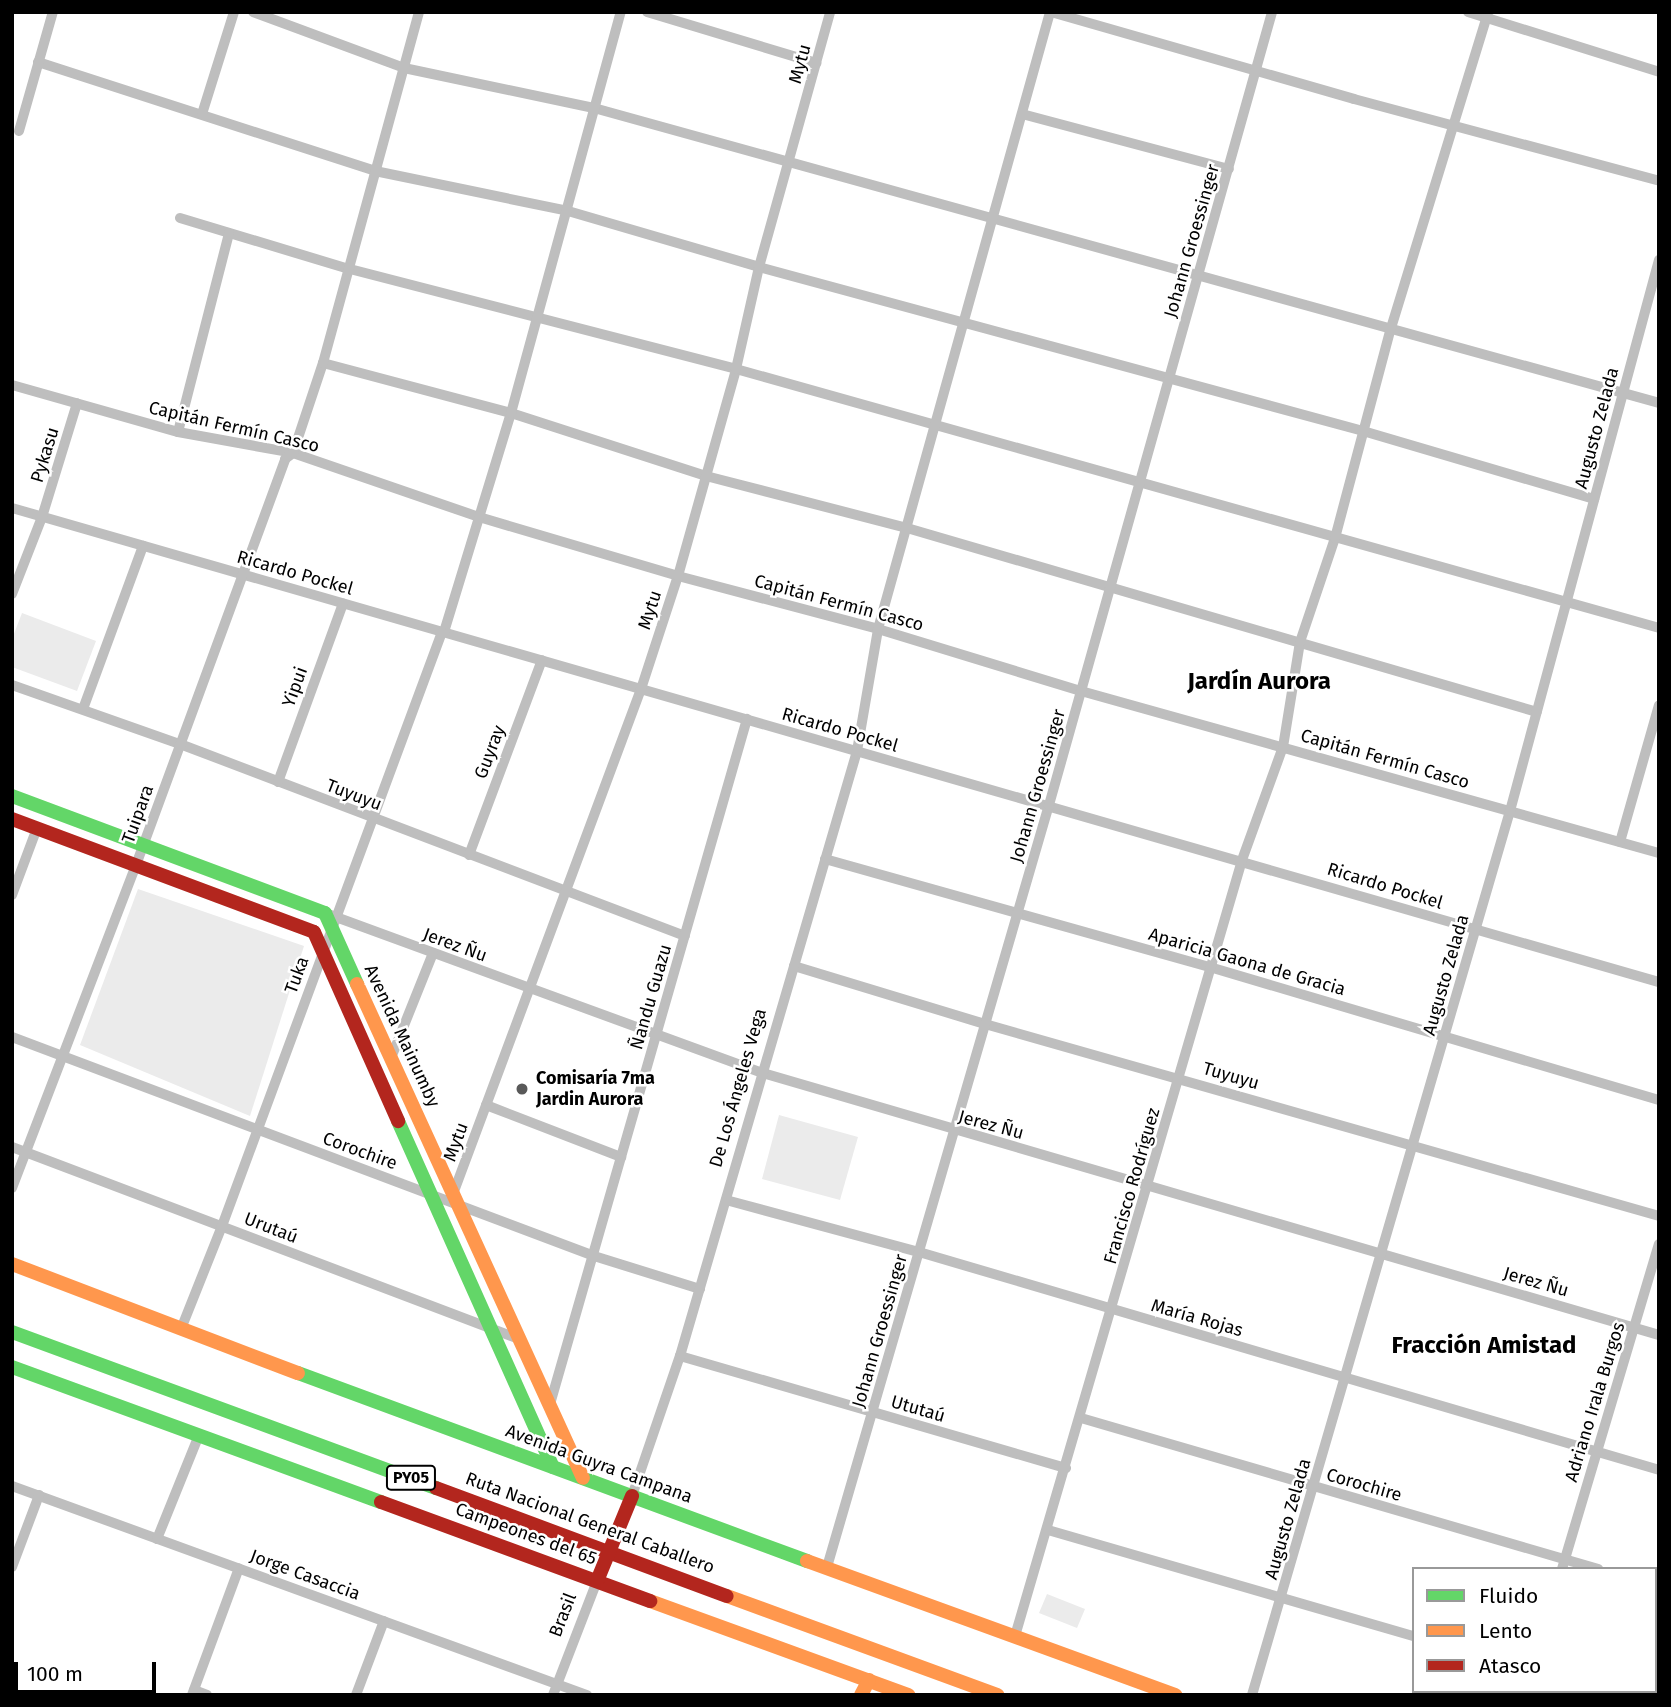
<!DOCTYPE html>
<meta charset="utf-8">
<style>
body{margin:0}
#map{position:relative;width:1671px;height:1707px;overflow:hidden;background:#fff;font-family:"Fira Sans",sans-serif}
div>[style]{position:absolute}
.green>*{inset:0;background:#ebebeb}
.street>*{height:10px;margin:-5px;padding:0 5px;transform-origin:5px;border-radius:5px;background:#bebebe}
.fast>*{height:14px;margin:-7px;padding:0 7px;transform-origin:7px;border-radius:7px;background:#63d668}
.slow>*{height:14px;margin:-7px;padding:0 7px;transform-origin:7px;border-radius:7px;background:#ff974d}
.jam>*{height:14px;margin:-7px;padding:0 7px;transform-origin:7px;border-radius:7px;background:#b3261e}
.dots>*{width:19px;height:19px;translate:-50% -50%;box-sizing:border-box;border:4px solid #fff;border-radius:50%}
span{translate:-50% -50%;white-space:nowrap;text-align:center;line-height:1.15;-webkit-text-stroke:5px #fff;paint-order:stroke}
.shield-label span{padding:2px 5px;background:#fff;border:2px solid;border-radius:5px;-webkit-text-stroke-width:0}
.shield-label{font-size:16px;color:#000;font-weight:700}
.street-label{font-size:18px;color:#000}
.poi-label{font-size:18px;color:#000;font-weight:700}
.left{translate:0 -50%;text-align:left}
.district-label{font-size:24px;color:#000;font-weight:700}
.frame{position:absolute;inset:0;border:14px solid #000;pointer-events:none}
.legend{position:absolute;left:1412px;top:1567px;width:245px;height:126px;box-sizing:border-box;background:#fff;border:2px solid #999;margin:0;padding:9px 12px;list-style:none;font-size:21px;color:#000}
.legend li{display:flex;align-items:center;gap:14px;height:35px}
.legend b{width:35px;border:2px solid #999}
.scale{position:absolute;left:14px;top:1662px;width:142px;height:32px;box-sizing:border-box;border:4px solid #000;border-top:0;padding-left:9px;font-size:21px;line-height:24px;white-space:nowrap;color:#000;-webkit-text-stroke:5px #fff;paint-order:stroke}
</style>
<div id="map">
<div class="green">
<div style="clip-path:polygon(22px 613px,96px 641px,77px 691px,12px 667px,12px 639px)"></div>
<div style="clip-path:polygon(138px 889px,304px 946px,250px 1116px,80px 1045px)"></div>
<div style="clip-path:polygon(779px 1115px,858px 1137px,840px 1200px,762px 1179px)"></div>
<div style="clip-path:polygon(1047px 1594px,1085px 1609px,1077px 1628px,1039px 1613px)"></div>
</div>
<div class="street">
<div style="left:253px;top:12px;width:161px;rotate:20.3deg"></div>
<div style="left:404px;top:68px;width:194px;rotate:11.9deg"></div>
<div style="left:594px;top:108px;width:1105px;rotate:15.48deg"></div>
<div style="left:647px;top:12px;width:177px;rotate:16.8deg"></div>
<div style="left:1051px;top:12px;width:315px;rotate:16deg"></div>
<div style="left:1354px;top:99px;width:316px;rotate:15deg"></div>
<div style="left:1468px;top:12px;width:200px;rotate:17.4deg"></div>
<div style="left:38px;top:62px;width:354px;rotate:17.9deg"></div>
<div style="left:375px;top:171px;width:197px;rotate:11.7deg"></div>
<div style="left:568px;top:211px;width:199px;rotate:16.3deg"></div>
<div style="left:759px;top:267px;width:626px;rotate:15.19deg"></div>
<div style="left:1363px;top:431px;width:241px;rotate:16.4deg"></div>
<div style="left:202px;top:114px;width:107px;rotate:-72.6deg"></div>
<div style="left:1022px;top:114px;width:214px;rotate:14.9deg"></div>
<div style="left:19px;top:131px;width:124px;rotate:-74.1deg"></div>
<div style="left:180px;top:218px;width:173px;rotate:16.8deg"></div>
<div style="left:346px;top:268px;width:403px;rotate:14.5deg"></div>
<div style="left:736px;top:369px;width:959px;rotate:15.67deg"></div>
<div style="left:323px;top:363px;width:195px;rotate:14.9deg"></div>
<div style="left:511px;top:413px;width:205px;rotate:17.9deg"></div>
<div style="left:706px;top:476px;width:208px;rotate:14.5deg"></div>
<div style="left:907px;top:528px;width:656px;rotate:16.28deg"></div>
<div style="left:12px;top:385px;width:173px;rotate:15.8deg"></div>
<div style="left:178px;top:432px;width:117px;rotate:10.3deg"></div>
<div style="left:293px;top:453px;width:197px;rotate:19deg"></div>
<div style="left:479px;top:517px;width:208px;rotate:16.5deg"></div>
<div style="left:678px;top:576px;width:207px;rotate:14.8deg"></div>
<div style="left:878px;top:629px;width:212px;rotate:17deg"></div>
<div style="left:1081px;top:691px;width:600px;rotate:15.66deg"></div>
<div style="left:178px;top:432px;width:205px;rotate:-75.6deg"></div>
<div style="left:12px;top:508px;width:1714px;rotate:16.06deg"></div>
<div style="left:12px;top:594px;width:83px;rotate:-68.7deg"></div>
<div style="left:42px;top:517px;width:119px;rotate:-72.9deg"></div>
<div style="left:444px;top:632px;width:229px;rotate:-73deg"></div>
<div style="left:511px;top:413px;width:416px;rotate:-74.7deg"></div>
<div style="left:12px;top:685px;width:178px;rotate:19.4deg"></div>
<div style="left:180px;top:744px;width:540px;rotate:20.82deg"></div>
<div style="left:83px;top:709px;width:174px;rotate:-69.8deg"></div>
<div style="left:278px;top:782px;width:190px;rotate:-70deg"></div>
<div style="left:1620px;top:842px;width:142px;rotate:-74.1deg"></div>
<div style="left:469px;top:855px;width:208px;rotate:-69.5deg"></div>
<div style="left:825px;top:859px;width:403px;rotate:15.7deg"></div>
<div style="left:1213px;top:968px;width:465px;rotate:16.5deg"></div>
<div style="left:12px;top:895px;width:72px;rotate:-69.5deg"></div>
<div style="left:325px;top:913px;width:466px;rotate:20.1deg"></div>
<div style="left:763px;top:1073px;width:934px;rotate:16.3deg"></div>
<div style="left:794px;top:966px;width:200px;rotate:16.9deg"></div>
<div style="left:985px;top:1024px;width:701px;rotate:15.9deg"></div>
<div style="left:12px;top:1037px;width:622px;rotate:20.62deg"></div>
<div style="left:594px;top:1256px;width:111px;rotate:17.3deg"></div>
<div style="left:391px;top:1058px;width:113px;rotate:-68.2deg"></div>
<div style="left:486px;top:1105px;width:145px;rotate:21.1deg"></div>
<div style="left:12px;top:1147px;width:542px;rotate:20.74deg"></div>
<div style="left:12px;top:1188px;width:346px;rotate:-69deg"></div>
<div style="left:136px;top:865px;width:432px;rotate:-69.8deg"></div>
<div style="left:285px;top:459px;width:10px;rotate:-37deg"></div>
<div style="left:293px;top:453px;width:95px;rotate:-71.6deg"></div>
<div style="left:323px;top:363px;width:364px;rotate:-74.7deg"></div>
<div style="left:453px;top:1194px;width:539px;rotate:-69.58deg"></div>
<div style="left:641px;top:689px;width:119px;rotate:-71.9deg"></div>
<div style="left:678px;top:576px;width:215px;rotate:-74.3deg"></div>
<div style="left:736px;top:369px;width:105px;rotate:-77.3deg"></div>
<div style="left:759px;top:267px;width:265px;rotate:-74.4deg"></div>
<div style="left:726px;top:1200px;width:200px;rotate:15.1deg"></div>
<div style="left:919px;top:1252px;width:771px;rotate:16.41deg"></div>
<div style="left:181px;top:1329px;width:111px;rotate:-68.3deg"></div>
<div style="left:222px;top:1226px;width:633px;rotate:-69.68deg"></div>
<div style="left:680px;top:1356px;width:402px;rotate:16.2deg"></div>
<div style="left:550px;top:1404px;width:713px;rotate:-73.96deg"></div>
<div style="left:1081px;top:1418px;width:539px;rotate:16.28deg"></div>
<div style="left:12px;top:1486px;width:612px;rotate:19.98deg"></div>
<div style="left:632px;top:1496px;width:148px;rotate:-71.1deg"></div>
<div style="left:680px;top:1356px;width:630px;rotate:-73.69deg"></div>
<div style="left:857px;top:751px;width:124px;rotate:-80.2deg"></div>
<div style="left:878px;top:629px;width:641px;rotate:-74.42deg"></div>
<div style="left:1048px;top:1530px;width:381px;rotate:16.2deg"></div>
<div style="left:157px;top:1539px;width:112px;rotate:-68deg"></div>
<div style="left:12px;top:1567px;width:77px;rotate:-69.4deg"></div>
<div style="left:827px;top:1567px;width:794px;rotate:-73.76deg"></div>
<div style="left:1049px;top:805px;width:824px;rotate:-74.29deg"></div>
<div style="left:1562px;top:1569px;width:339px;rotate:-73.4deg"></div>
<div style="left:1655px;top:1586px;width:4px;rotate:14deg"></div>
<div style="left:1015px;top:1636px;width:809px;rotate:-73.69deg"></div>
<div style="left:1242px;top:860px;width:120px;rotate:-70.1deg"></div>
<div style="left:1283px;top:747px;width:106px;rotate:-80.8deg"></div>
<div style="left:1300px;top:642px;width:110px;rotate:-71.4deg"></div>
<div style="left:1335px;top:538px;width:217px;rotate:-75.1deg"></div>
<div style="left:1391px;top:328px;width:331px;rotate:-72.9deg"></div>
<div style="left:194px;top:1690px;width:14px;rotate:21deg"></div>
<div style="left:1600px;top:1691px;width:13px;rotate:18deg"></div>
<div style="left:192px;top:1695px;width:135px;rotate:-69.7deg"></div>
<div style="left:356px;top:1695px;width:79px;rotate:-69.3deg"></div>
<div style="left:553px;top:1695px;width:122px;rotate:-68.9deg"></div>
<div style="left:1252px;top:1695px;width:921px;rotate:-73.73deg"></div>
<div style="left:1510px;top:811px;width:571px;rotate:-74.87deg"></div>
<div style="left:1524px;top:1695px;width:4px;rotate:-76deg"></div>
</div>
<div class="fast">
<div style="left:12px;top:796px;width:334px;rotate:20.5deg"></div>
<div style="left:325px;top:913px;width:78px;rotate:65.7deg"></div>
<div style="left:398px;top:1121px;width:379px;rotate:65.9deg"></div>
<div style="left:12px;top:1332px;width:452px;rotate:20.2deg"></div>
<div style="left:12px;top:1367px;width:393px;rotate:20.1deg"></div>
<div style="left:298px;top:1373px;width:543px;rotate:20.27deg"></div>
</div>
<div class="slow">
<div style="left:357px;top:984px;width:543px;rotate:65.42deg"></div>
<div style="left:12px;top:1264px;width:306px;rotate:20.9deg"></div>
<div style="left:807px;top:1561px;width:392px;rotate:20deg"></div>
<div style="left:727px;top:1596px;width:288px;rotate:20.1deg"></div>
<div style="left:650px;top:1601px;width:275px;rotate:20deg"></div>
<div style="left:861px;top:1695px;width:17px;rotate:-62deg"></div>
</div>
<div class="jam">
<div style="left:12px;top:819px;width:322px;rotate:20.5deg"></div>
<div style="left:314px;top:932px;width:207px;rotate:66deg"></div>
<div style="left:436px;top:1488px;width:310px;rotate:20.4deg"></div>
<div style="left:381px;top:1502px;width:287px;rotate:20.2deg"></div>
<div style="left:597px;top:1581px;width:92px;rotate:-67.6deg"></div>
</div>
<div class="dots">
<div style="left:522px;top:1089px;background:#595959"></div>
</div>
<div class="shield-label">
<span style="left:411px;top:1478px">PY05</span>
</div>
<div class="street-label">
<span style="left:800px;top:64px;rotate:-75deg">Mytu</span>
<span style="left:1192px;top:241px;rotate:-74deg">Johann Groessinger</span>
<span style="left:234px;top:427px;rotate:13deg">Capitán Fermín Casco</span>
<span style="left:1597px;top:428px;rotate:-75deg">Augusto Zelada</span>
<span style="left:45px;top:455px;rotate:-73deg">Pykasu</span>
<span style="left:295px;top:573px;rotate:16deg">Ricardo Pockel</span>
<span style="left:839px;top:603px;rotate:15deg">Capitán Fermín Casco</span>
<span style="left:650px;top:610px;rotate:-72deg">Mytu</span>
<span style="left:295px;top:687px;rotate:-70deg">Yipui</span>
<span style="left:840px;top:730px;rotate:16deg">Ricardo Pockel</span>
<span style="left:490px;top:752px;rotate:-69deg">Guyray</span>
<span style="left:1385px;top:759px;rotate:16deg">Capitán Fermín Casco</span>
<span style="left:1038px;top:786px;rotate:-74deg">Johann Groessinger</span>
<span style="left:354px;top:795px;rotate:21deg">Tuyuyu</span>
<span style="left:138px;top:814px;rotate:-70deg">Tuipara</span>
<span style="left:1385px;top:886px;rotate:17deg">Ricardo Pockel</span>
<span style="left:455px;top:945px;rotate:20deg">Jerez Ñu</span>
<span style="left:1247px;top:962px;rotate:16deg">Aparicia Gaona de Gracia</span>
<span style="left:297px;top:975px;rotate:-70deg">Tuka</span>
<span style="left:1446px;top:975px;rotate:-74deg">Augusto Zelada</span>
<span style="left:651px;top:997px;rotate:-74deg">Ñandu Guazu</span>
<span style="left:402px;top:1036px;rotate:65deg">Avenida Mainumby</span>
<span style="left:1231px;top:1076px;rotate:16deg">Tuyuyu</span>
<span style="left:738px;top:1088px;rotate:-74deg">De Los Ángeles Vega</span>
<span style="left:991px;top:1125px;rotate:15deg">Jerez Ñu</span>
<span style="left:456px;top:1142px;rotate:-70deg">Mytu</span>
<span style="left:360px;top:1151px;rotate:20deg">Corochire</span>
<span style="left:1132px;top:1186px;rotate:-74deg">Francisco Rodríguez</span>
<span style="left:271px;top:1228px;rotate:21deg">Urutaú</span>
<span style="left:1536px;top:1282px;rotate:16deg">Jerez Ñu</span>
<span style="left:1197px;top:1318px;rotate:16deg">María Rojas</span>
<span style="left:880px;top:1331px;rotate:-74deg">Johann Groessinger</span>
<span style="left:1595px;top:1402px;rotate:-73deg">Adriano Irala Burgos</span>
<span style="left:918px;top:1409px;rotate:16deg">Ututaú</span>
<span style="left:599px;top:1464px;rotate:20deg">Avenida Guyra Campana</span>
<span style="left:1364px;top:1485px;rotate:16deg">Corochire</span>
<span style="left:1288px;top:1519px;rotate:-74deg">Augusto Zelada</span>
<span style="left:590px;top:1523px;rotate:20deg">Ruta Nacional General Caballero</span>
<span style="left:526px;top:1534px;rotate:20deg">Campeones del 65</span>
<span style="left:305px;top:1575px;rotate:20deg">Jorge Casaccia</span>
<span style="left:563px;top:1615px;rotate:-69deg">Brasil</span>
</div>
<div class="poi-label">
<span class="left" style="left:536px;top:1089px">Comisaría 7ma<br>Jardin Aurora</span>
</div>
<div class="district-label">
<span style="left:1259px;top:682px">Jardín Aurora</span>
<span style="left:1484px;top:1346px">Fracción Amistad</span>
</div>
<div class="frame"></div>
<ul class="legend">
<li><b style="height:9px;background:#63d668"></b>Fluido</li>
<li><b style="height:9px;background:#ff974d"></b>Lento</li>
<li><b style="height:9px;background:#b3261e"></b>Atasco</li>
</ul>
<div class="scale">100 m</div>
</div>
